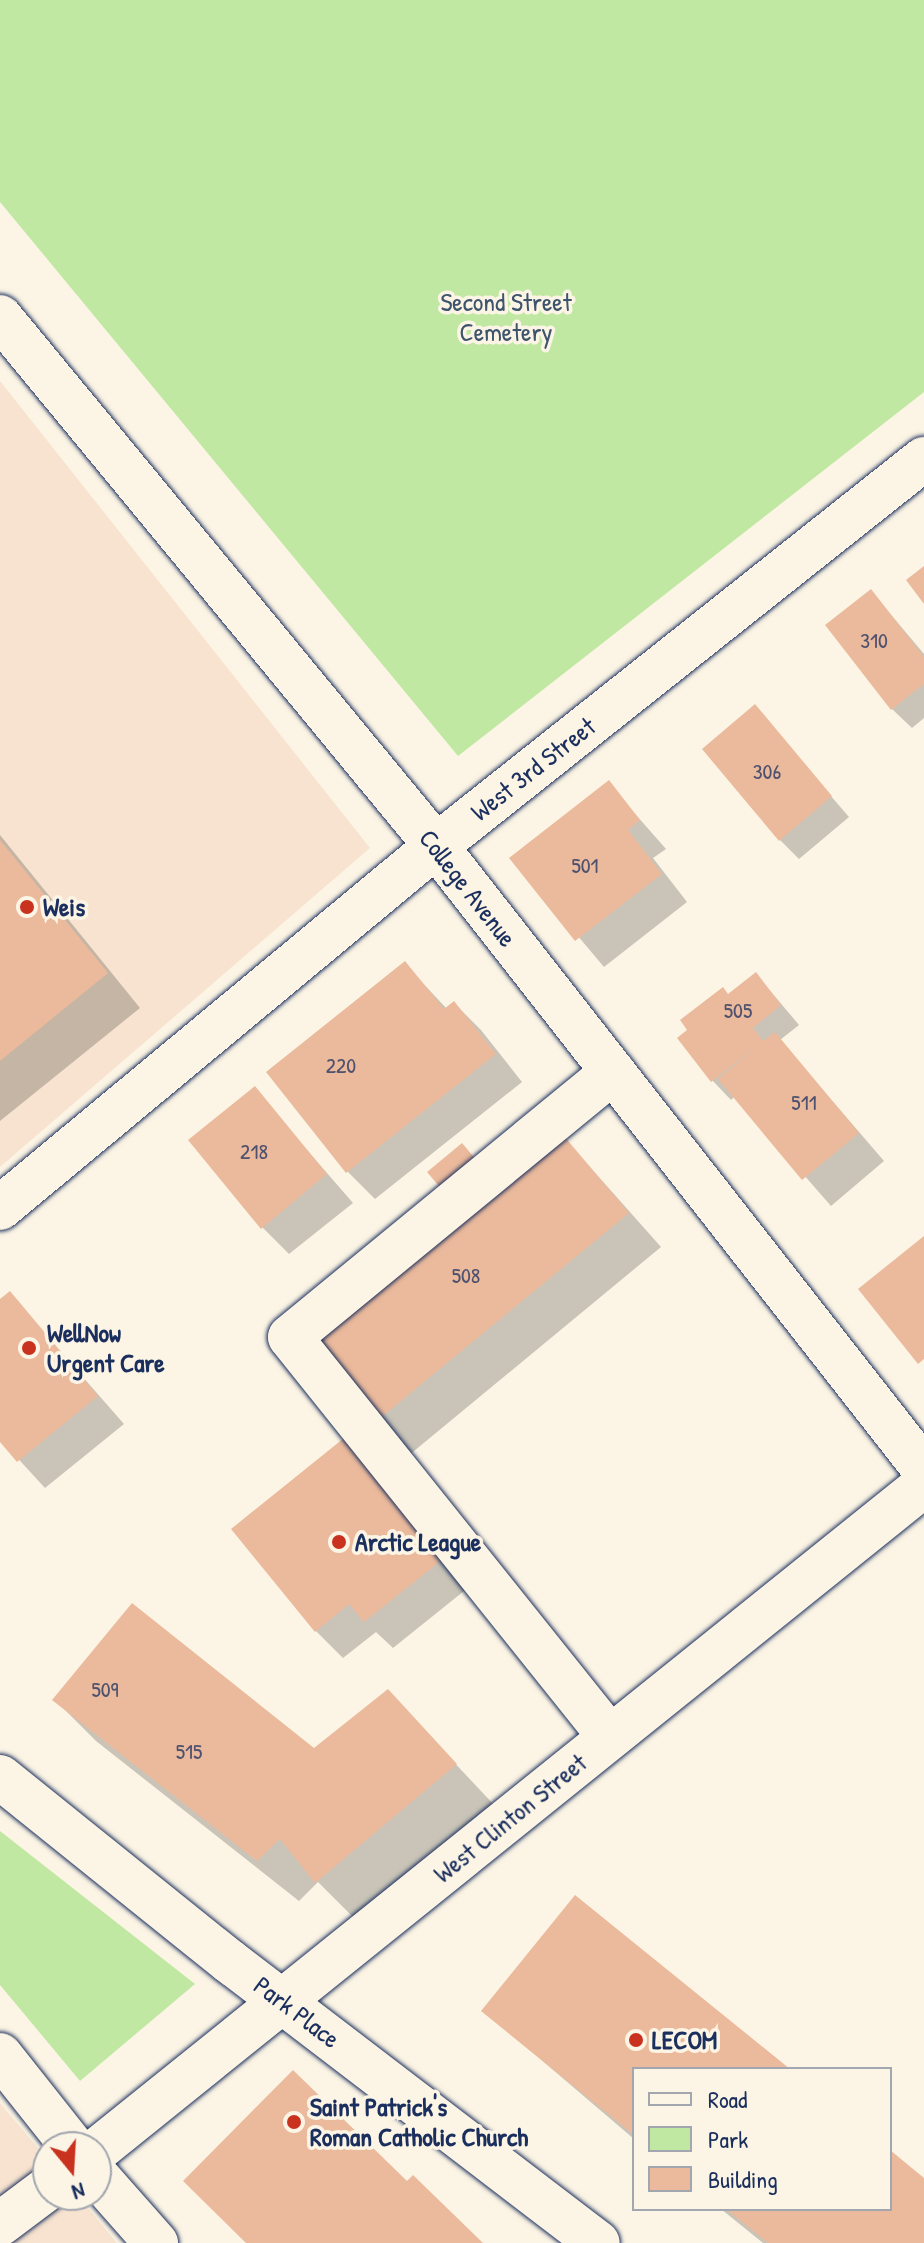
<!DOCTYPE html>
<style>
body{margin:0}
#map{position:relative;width:924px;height:2243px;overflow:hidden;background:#fcf5e5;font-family:"Patrick Hand",sans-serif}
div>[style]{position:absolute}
.built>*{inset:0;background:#f7e3cf}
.green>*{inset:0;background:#c0e8a3}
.shadow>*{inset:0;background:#0003}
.building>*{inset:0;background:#ebba9c}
.roads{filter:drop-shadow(0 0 2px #1b2f5e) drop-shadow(0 0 2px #1b2f5e)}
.minor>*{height:44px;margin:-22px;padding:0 22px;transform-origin:22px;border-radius:22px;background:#fcf5e5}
.major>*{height:44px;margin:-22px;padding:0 22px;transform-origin:22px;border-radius:22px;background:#fcf5e5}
.dots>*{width:22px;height:22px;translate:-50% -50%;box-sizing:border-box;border:4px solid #fcf5e5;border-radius:50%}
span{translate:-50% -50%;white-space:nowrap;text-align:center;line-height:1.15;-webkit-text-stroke:7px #fcf5e5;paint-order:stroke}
.number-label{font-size:22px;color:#4f526e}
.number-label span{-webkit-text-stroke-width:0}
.park-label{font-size:26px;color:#3c546c}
.street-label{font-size:26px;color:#1b2f5e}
.poi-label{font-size:26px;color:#1b2f5e;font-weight:700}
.left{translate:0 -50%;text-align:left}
.legend{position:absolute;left:632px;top:2067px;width:260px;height:144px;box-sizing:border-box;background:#fcf5e5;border:2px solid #a2a6af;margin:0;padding:10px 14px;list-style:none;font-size:24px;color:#1b2f5e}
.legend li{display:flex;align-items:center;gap:16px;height:40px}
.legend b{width:40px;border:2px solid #a2a6af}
.north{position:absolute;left:32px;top:2131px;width:80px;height:80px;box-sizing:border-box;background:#fcf5e5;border:2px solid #a2a6af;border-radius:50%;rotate:162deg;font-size:22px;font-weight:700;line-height:32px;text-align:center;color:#1b2f5e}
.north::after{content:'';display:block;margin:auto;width:28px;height:36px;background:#c8321e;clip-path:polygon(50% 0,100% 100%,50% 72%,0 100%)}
</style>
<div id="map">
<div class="built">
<div style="clip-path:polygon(0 381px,370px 848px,0 1167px)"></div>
<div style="clip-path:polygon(0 2103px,48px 2160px,48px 2195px,77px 2195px,117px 2243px,0 2243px)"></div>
</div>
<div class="green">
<div style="clip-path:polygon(0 0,924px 0,924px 392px,458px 756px,0 202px)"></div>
<div style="clip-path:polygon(0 1831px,195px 1984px,80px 2081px,0 1985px)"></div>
</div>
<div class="shadow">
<div style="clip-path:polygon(871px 591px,924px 654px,924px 718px,912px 728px,892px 709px)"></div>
<div style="clip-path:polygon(754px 707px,849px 817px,799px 859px,780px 840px)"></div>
<div style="clip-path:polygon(608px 783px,666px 849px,653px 858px,687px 902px,604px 967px,512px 858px)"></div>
<div style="clip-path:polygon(0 835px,140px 1008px,0 1121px)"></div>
<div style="clip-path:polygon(405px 964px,447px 1009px,454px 1003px,481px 1030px,522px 1082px,375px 1199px,347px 1171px)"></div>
<div style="clip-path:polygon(756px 974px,799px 1025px,780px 1040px,884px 1161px,831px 1206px,735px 1096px,731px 1100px,712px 1080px,729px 996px)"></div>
<div style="clip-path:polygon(254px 1089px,353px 1203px,289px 1254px,262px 1227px)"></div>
<div style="clip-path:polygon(558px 1131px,661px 1247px,408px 1456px,375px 1422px)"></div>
<div style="clip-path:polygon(10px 1294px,124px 1424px,45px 1488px,0 1439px,0 1302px)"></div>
<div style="clip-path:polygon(377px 1464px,474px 1583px,393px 1648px,376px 1632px,343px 1658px,316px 1631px)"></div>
<div style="clip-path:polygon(388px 1692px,496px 1807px,358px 1922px,318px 1882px,299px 1901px,96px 1741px,55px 1700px,314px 1751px)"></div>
<div style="clip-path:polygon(484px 2011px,787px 2069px,634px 2069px,634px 2139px)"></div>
<div style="clip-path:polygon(890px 2153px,924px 2181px,924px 2243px,763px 2243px,721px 2209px,890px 2209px)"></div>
</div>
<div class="building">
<div style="clip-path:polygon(924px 566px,924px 604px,906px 580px)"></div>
<div style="clip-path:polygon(871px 589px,924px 657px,924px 684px,891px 710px,825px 625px)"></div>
<div style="clip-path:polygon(755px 704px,832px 796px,779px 841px,702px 749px)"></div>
<div style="clip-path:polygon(609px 780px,640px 820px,628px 830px,662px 874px,575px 941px,509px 858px)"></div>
<div style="clip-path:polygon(0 840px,108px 973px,0 1061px)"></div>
<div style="clip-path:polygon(405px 961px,444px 1009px,454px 1001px,496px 1054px,346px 1173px,266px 1072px)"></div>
<div style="clip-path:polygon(756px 972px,781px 1005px,753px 1028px,763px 1041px,775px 1032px,859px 1133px,802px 1180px,718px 1079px,756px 1047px,711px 1082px,677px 1038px,687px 1030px,680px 1020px,723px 987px,728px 994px)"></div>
<div style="clip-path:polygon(255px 1086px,327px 1174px,261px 1229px,188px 1140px)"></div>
<div style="clip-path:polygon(558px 1129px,629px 1213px,373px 1424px,303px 1339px)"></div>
<div style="clip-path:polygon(462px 1143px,484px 1169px,449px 1198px,427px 1172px)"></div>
<div style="clip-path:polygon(924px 1236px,924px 1359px,918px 1364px,858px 1289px)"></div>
<div style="clip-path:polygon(10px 1291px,98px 1396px,17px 1462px,0 1442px,0 1299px)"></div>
<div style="clip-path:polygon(349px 1434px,448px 1555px,364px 1622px,349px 1604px,315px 1632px,231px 1529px)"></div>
<div style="clip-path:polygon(132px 1603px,314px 1748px,388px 1689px,457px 1764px,315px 1883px,280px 1839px,257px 1861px,52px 1700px)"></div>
<div style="clip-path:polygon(575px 1895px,790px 2069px,634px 2069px,634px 2135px,481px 2011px)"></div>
<div style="clip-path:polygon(293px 2070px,407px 2181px,413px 2175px,483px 2243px,246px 2243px,183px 2181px)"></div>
<div style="clip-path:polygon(890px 2150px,924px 2178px,924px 2243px,768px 2243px,726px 2209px,890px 2209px)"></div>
</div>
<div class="roads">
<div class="minor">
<div style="left:0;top:317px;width:686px;rotate:50.5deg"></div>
<div style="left:436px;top:846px;width:791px;rotate:51.93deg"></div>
<div style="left:0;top:1208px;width:567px;rotate:-39.7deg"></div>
<div style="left:436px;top:846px;width:623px;rotate:-38.42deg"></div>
<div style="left:610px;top:1737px;width:512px;rotate:-128.66deg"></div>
<div style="left:290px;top:1337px;width:418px;rotate:-39.4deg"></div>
<div style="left:0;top:2055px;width:117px;rotate:51.6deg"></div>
<div style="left:96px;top:2151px;width:1063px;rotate:-38.81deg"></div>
<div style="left:96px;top:2175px;width:91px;rotate:48.6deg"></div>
<div style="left:0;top:2224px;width:60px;rotate:-36.9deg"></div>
</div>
<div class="major">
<div style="left:0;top:1777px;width:294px;rotate:38.8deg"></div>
<div style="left:229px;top:1961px;width:464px;rotate:37.4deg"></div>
</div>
</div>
<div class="dots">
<div style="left:27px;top:907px;background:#c8321e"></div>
<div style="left:29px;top:1348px;background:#c8321e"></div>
<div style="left:339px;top:1542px;background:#c8321e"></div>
<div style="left:636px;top:2040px;background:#c8321e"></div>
<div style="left:294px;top:2122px;background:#c8321e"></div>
</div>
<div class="number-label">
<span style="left:874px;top:641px">310</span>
<span style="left:767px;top:772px">306</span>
<span style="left:585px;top:866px">501</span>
<span style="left:738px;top:1011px">505</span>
<span style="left:341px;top:1066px">220</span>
<span style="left:804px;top:1103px">511</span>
<span style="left:254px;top:1152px">218</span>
<span style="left:466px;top:1276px">508</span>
<span style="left:105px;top:1690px">509</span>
<span style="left:189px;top:1752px">515</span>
</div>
<div class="park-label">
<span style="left:506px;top:317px">Second Street<br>Cemetery</span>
</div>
<div class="street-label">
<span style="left:533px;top:769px;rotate:-38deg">West 3rd Street</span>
<span style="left:468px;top:888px;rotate:52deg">College Avenue</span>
<span style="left:510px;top:1818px;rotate:-39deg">West Clinton Street</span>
<span style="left:297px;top:2012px;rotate:37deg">Park Place</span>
</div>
<div class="poi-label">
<span class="left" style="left:43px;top:907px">Weis</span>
<span class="left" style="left:47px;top:1348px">WellNow<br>Urgent Care</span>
<span class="left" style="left:355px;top:1542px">Arctic League</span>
<span class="left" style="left:652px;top:2040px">LECOM</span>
<span class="left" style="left:310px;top:2122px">Saint Patrick's<br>Roman Catholic Church</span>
</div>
<ul class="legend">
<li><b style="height:10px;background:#fcf5e5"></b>Road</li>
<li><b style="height:22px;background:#c0e8a3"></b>Park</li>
<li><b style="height:22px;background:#ebba9c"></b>Building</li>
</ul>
<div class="north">N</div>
</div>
